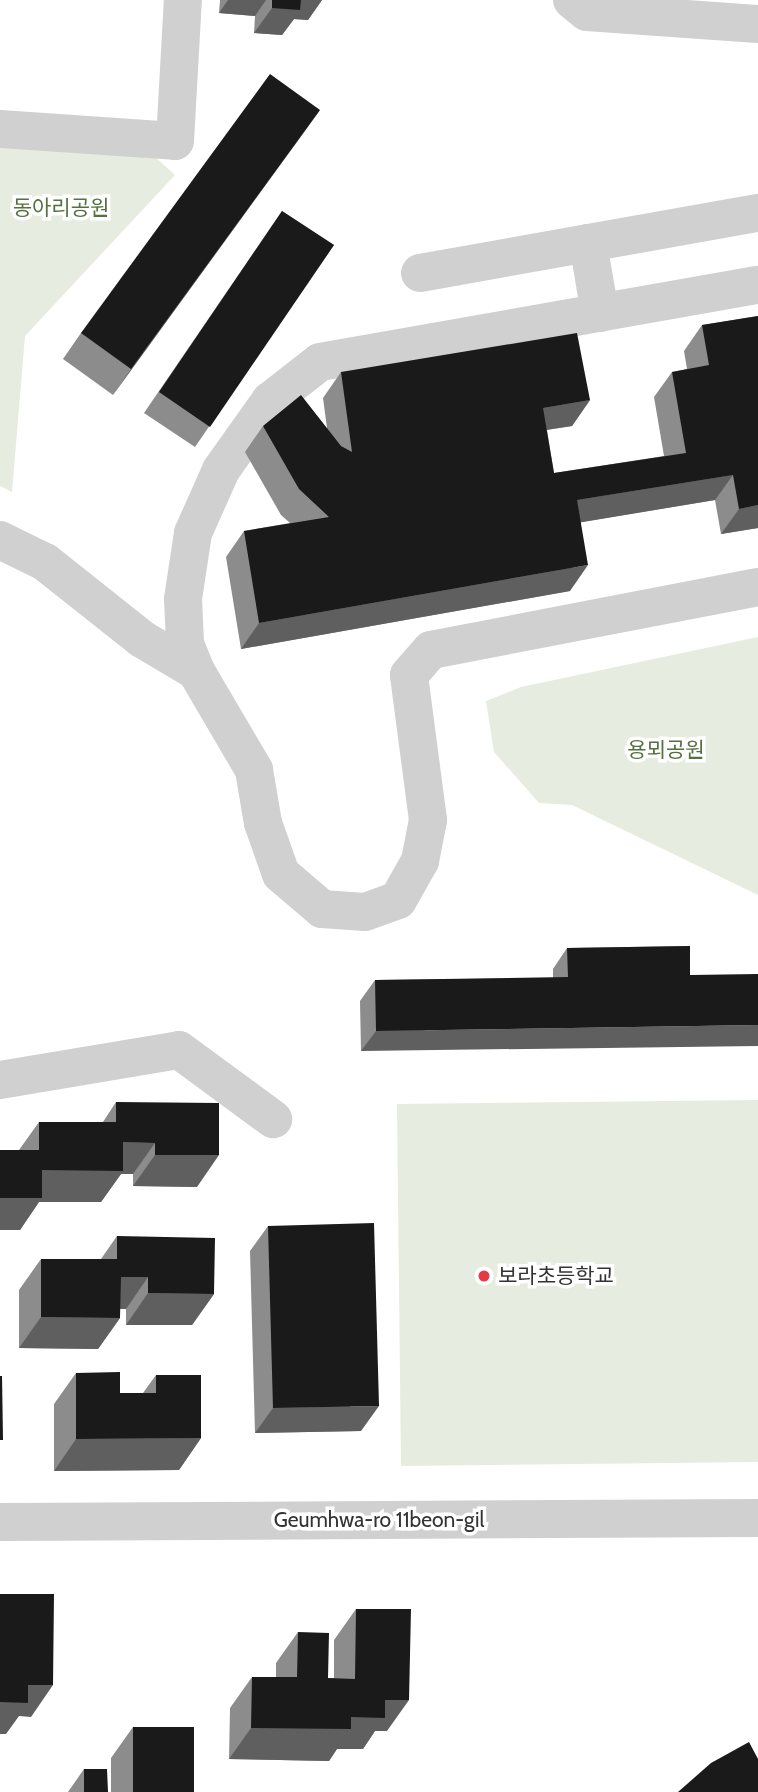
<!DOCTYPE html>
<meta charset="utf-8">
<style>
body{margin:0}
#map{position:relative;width:758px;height:1792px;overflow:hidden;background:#fff;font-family:Cabin,"Noto Sans KR",sans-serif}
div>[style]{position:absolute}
.green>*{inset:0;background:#e6ecdf}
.minor>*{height:38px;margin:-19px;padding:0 19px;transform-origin:19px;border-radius:19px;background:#d0d0d0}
.wall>*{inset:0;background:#8c8c8c}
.shaded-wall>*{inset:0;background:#5f5f5f}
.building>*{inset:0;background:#1a1a1a}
.dots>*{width:19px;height:19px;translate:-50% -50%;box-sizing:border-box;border:4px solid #fff;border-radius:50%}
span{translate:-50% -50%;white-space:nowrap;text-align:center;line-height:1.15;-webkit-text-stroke:7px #fff;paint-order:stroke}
.park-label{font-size:21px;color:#56703f}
.poi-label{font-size:21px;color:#333}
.left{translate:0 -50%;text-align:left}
.street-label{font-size:21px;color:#333}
</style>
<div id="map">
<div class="green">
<div style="clip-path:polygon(0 144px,154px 156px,175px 175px,25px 336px,12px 492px,0 486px)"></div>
<div style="clip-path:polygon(758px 637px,758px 895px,572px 805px,539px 803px,494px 752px,486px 701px,521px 687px)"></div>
<div style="clip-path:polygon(758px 1100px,758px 1462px,401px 1466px,397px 1104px)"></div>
</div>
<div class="minor">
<div style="left:572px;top:0;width:19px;rotate:39deg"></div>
<div style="left:587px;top:12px;width:171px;rotate:4deg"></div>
<div style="left:0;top:129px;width:175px;rotate:3.9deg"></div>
<div style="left:175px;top:141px;width:141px;rotate:-86.8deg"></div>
<div style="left:588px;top:243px;width:71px;rotate:80.3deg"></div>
<div style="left:420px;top:273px;width:343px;rotate:-10.1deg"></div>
<div style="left:0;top:540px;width:50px;rotate:26.1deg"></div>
<div style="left:45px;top:562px;width:124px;rotate:38.4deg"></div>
<div style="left:142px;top:639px;width:63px;rotate:30.7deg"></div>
<div style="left:196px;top:671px;width:115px;rotate:59.6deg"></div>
<div style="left:254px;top:770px;width:54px;rotate:80.4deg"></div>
<div style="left:263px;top:823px;width:54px;rotate:70.6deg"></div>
<div style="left:281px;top:874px;width:54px;rotate:40.5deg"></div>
<div style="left:322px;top:909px;width:43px;rotate:4deg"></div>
<div style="left:365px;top:912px;width:35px;rotate:-20deg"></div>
<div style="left:398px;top:900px;width:45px;rotate:-60.6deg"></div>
<div style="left:420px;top:861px;width:42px;rotate:-79deg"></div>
<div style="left:428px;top:820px;width:146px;rotate:-97.5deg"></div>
<div style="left:409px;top:675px;width:33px;rotate:-49deg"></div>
<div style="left:431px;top:650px;width:333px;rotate:-10.9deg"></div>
<div style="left:196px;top:671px;width:29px;rotate:-112deg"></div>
<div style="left:185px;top:644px;width:45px;rotate:-92.5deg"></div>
<div style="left:183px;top:599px;width:67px;rotate:-81.4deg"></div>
<div style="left:193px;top:533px;width:69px;rotate:-66deg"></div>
<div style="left:221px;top:470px;width:85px;rotate:-54.6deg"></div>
<div style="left:270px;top:401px;width:63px;rotate:-38deg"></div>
<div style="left:320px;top:362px;width:445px;rotate:-10deg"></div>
<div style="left:0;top:1080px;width:181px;rotate:-9.5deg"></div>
<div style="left:179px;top:1050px;width:117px;rotate:36.3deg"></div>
<div style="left:0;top:1522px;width:758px;rotate:-0.3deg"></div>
</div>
<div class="wall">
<div style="clip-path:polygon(220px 0,322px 0,308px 20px,294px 19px,282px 35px,254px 33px,255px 16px,219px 13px)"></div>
<div style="clip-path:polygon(320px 110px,113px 395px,63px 359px,81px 333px)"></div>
<div style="clip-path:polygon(282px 211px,334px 245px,195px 447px,144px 413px)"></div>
<div style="clip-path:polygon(758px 316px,758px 528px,721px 534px,715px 500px,581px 522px,570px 591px,241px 649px,226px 557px,244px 531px,290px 523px,281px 515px,245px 452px,263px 426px,327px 428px,323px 398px,341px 372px,590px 400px,572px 426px,547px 430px,554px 473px,664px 456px,654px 397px,672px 372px,687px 369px,684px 351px,702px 325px)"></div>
<div style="clip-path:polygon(690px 946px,361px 1051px,360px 1001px,375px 980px,553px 978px,553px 969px,567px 948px)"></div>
<div style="clip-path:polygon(116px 1102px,197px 1187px,133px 1186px,133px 1174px,121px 1174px,101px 1202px,39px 1202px,20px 1230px,0 1230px,19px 1150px,39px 1122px,103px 1122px)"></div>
<div style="clip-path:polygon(268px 1226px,361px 1431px,255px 1433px,250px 1251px)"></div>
<div style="clip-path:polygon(117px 1236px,214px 1294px,192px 1325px,126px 1325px,126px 1309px,120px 1309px,120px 1318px,98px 1349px,19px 1348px,19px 1290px,41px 1259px,101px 1259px)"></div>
<div style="clip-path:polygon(76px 1373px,120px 1393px,143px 1393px,156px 1375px,201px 1438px,179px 1470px,54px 1471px,54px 1404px)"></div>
<div style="clip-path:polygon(356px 1609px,387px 1731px,375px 1731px,363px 1749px,337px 1749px,329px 1761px,229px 1759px,230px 1708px,252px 1677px,276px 1677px,276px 1663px,298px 1632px,328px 1678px,334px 1678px,334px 1640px)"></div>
<div style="clip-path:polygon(133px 1727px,194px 1792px,111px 1792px,111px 1758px)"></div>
<div style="clip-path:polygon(84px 1769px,108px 1792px,68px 1792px)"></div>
</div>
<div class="shaded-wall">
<div style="clip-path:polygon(228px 0,266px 0,255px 16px,219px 13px)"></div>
<div style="clip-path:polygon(296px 0,322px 0,308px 20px,294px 19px,282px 35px,254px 33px,272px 8px)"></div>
<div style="clip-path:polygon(320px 110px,302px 135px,113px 395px,131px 369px)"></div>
<div style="clip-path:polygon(590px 400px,572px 426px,525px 433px,543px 408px)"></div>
<div style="clip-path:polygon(733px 475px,715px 500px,559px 526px,577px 500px)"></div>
<div style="clip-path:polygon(758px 505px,758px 528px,721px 534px,739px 509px)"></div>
<div style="clip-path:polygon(588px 565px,570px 591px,241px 649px,259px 623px)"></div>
<div style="clip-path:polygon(758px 1025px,758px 1046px,361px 1051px,376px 1031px)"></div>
<div style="clip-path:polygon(123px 1142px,155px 1143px,133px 1174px,121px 1174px,101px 1202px,39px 1202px,20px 1230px,0 1230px,0 1198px,42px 1170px)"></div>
<div style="clip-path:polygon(155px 1155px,219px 1155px,197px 1187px,133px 1186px)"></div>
<div style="clip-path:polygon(121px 1277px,148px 1277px,126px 1309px,99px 1308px)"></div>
<div style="clip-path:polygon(148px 1293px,214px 1294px,192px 1325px,126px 1325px)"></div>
<div style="clip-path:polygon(41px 1317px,120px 1318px,98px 1349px,19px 1348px)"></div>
<div style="clip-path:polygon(379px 1406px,361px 1431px,255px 1433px,273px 1408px)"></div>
<div style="clip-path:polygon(201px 1438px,179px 1470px,54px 1471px,76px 1439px)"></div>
<div style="clip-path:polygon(28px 1685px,53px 1685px,31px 1717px,19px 1716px,6px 1734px,0 1734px,0 1702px)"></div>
<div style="clip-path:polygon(385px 1700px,409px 1700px,387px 1731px,375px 1731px,363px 1749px,337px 1749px,329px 1761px,229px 1759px,251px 1728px,351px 1717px)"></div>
</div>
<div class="building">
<div style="clip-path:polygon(272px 0,301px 0,300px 10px,272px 8px)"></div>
<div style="clip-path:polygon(270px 74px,320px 110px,131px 369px,81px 333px)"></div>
<div style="clip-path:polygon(282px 211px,334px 245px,210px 427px,159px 392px)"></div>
<div style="clip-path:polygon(758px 316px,758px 505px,739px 509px,733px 475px,577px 500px,588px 565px,259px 623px,244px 531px,329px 517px,299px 489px,263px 426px,301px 395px,341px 446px,352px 452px,341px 372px,577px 333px,590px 400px,543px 408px,554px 473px,686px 453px,672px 372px,709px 365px,702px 325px)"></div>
<div style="clip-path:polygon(690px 946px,690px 975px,758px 974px,758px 1025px,376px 1031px,375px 980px,568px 977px,567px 948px)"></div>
<div style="clip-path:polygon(116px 1102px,219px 1103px,219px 1155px,155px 1155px,155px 1143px,123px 1142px,123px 1171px,42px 1170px,42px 1198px,0 1198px,0 1150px,39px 1150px,39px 1122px,116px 1122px)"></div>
<div style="clip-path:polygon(374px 1223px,379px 1406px,273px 1408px,268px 1226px)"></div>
<div style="clip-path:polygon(117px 1236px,215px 1238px,214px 1294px,148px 1293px,148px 1277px,121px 1277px,120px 1318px,41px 1317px,41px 1259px,117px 1259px)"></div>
<div style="clip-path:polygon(120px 1372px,120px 1393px,156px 1393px,156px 1375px,201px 1375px,201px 1438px,76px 1439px,76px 1373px)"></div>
<div style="clip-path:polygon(0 1376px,2px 1376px,3px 1440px,0 1440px)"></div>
<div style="clip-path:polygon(0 1594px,54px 1594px,53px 1685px,28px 1685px,28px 1703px,0 1702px)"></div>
<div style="clip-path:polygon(356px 1609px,411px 1609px,409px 1700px,385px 1700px,385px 1718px,351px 1717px,351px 1729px,251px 1728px,252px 1677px,297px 1677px,298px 1632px,329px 1633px,328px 1678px,355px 1679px)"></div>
<div style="clip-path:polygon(133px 1727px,194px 1727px,194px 1792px,133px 1792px)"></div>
<div style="clip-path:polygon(749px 1742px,758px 1759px,758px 1792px,678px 1792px,711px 1763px)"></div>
<div style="clip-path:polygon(84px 1769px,107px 1769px,108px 1792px,84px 1792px)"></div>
</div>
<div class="dots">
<div style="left:484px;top:1276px;background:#e63946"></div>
</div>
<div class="park-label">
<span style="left:61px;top:208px">동아리공원</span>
<span style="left:666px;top:750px">용뫼공원</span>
</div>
<div class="poi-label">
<span class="left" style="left:498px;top:1276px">보라초등학교</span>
</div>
<div class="street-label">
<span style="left:379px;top:1520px">Geumhwa-ro 11beon-gil</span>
</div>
</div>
